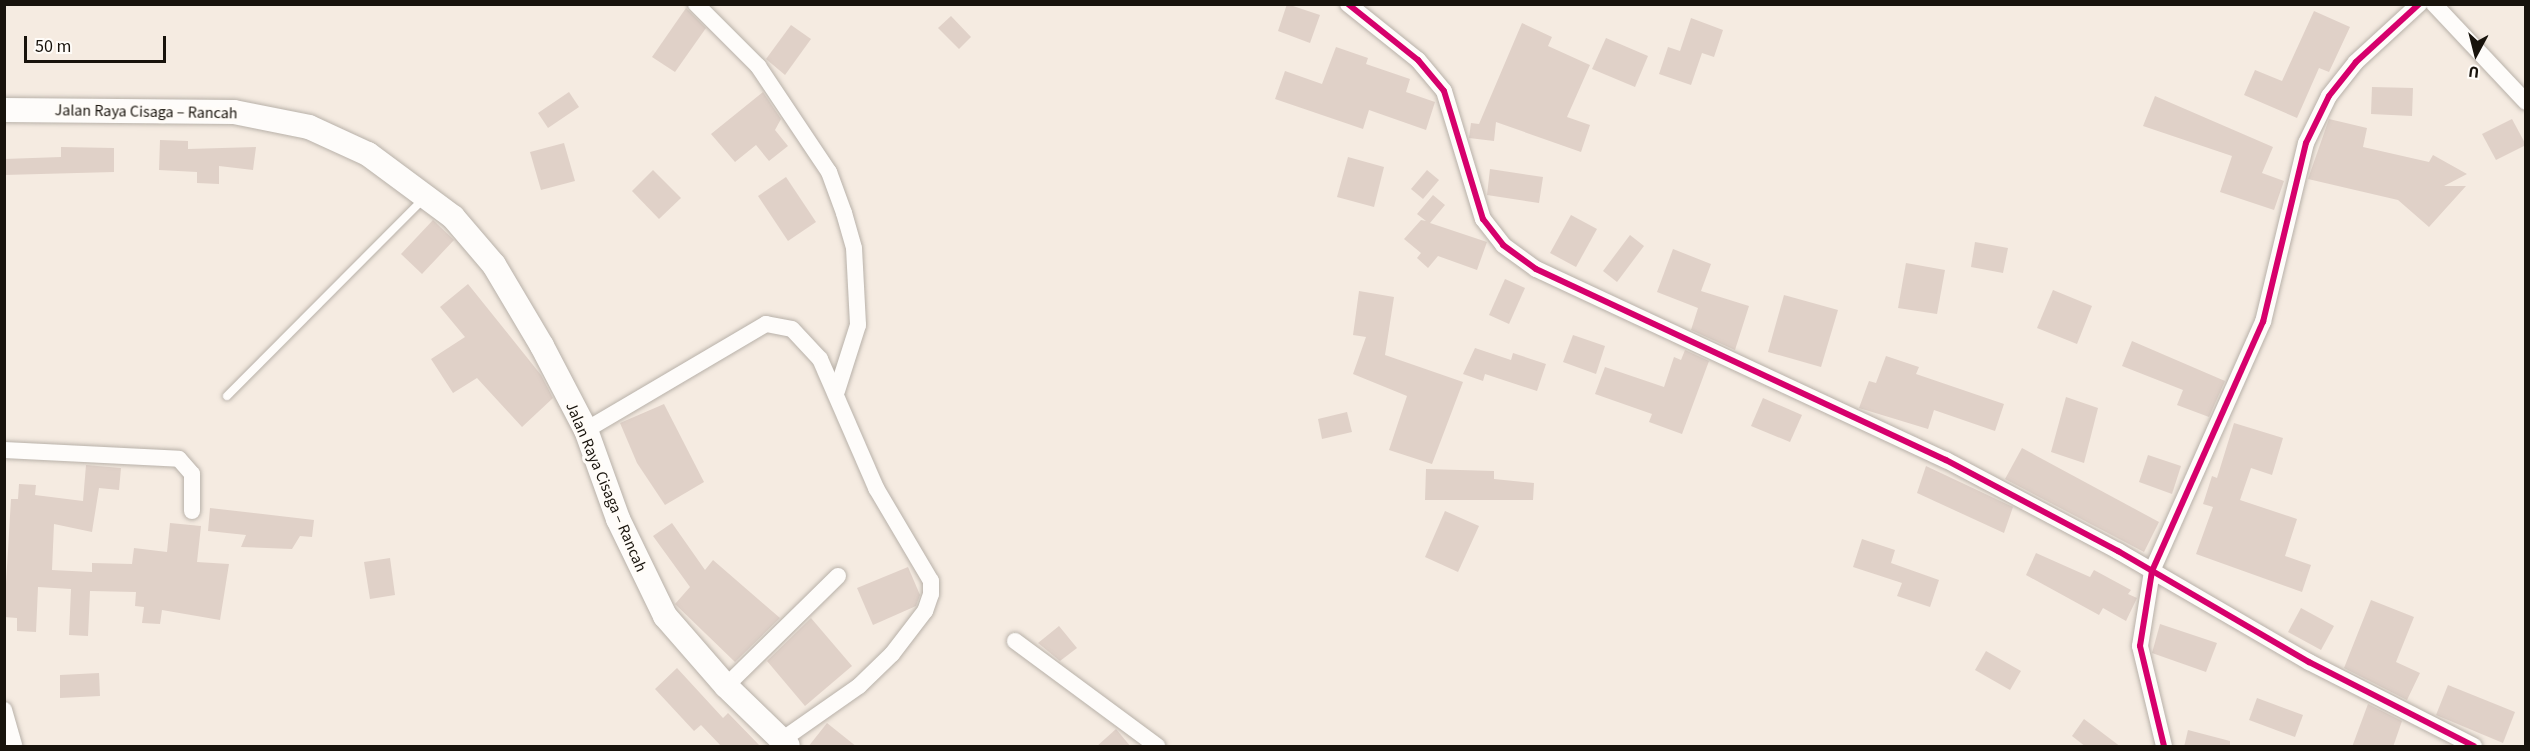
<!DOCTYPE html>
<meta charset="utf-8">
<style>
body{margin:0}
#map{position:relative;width:2530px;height:751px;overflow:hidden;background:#f5ebe1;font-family:"Source Sans 3",sans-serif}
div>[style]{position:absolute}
.building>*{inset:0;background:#e0d1c8}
.roads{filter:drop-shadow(0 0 2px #b8b1a9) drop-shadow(0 0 2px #b8b1a9)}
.service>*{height:8px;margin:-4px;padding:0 4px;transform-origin:4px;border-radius:4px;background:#fefcfa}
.minor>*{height:16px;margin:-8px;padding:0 8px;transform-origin:8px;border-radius:8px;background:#fefcfa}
.secondary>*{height:24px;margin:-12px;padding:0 12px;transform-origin:12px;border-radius:12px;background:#fefcfa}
.cycleway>*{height:6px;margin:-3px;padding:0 3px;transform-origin:3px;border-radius:3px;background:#d6006c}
span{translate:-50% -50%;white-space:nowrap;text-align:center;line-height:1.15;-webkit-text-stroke:6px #fffcf8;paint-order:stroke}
.street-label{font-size:16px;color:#18130c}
.frame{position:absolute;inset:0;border:6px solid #18130c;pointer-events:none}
.north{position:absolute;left:2446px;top:24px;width:60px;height:60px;-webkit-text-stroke:4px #fffcf8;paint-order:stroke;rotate:187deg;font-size:16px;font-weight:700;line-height:24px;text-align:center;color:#18130c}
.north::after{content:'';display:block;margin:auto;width:21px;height:27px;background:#18130c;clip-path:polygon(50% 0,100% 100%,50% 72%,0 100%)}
.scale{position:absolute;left:24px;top:36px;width:142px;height:27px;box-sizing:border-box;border:3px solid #18130c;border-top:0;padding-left:8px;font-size:18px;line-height:21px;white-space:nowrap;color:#18130c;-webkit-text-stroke:4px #fffcf8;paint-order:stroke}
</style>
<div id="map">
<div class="building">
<div style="clip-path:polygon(1287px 4px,1320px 15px,1310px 43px,1278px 31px)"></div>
<div style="clip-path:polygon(686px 8px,706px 28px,675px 72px,652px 57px)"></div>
<div style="clip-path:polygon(2314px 11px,2350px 27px,2329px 72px,2319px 68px,2297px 118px,2244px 95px,2255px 70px,2282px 81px)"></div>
<div style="clip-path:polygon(951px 16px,971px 37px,959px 49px,938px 28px)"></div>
<div style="clip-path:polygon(1691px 18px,1723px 30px,1714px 57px,1702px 53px,1691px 85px,1659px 74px,1668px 47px,1680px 51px)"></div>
<div style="clip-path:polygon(1522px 23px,1552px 37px,1548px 46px,1590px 65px,1567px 117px,1590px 125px,1581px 152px,1496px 122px,1494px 141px,1469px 138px,1471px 123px,1479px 124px)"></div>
<div style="clip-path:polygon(791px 25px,811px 39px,785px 75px,766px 59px)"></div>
<div style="clip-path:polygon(1606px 38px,1648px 56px,1635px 87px,1592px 69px)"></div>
<div style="clip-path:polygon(1336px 47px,1368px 58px,1366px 64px,1410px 79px,1406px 92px,1435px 102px,1426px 130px,1369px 110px,1363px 129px,1275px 99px,1285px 71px,1322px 84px)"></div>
<div style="clip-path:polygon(2372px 87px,2413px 88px,2412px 116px,2371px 114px)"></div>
<div style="clip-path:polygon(569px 92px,579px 107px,548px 128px,538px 113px)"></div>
<div style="clip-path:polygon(763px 92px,781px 119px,775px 130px,788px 146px,769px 161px,756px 145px,735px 162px,711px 134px)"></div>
<div style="clip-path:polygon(2155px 96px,2273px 147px,2262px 173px,2284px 181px,2274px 210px,2220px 192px,2232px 156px,2143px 126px)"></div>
<div style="clip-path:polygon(2329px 119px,2367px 128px,2363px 147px,2429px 162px,2433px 155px,2467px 174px,2444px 186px,2466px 186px,2429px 227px,2398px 200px,2308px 179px)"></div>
<div style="clip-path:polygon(2512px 119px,2526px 145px,2496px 160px,2482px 134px)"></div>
<div style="clip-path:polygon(160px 140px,188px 141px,188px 149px,256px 147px,253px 170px,219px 166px,219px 184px,197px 183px,197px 172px,159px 170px)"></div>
<div style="clip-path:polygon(564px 143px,575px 181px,541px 190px,530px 152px)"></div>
<div style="clip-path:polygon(61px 147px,114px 148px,114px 172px,4px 175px,4px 159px,61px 157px)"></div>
<div style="clip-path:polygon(1348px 157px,1384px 167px,1374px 207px,1337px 197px)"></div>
<div style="clip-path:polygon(1490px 169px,1543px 177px,1539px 203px,1487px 195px)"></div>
<div style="clip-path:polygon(653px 170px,681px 198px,659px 219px,632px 191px)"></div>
<div style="clip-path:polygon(1427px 170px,1439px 180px,1423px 199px,1411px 189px)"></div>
<div style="clip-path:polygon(786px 177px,816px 222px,788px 241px,758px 196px)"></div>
<div style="clip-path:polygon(1433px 195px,1445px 205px,1430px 223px,1487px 242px,1477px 270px,1438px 256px,1428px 268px,1417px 258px,1421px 253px,1404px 239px,1421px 220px,1426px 221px,1417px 214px)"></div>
<div style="clip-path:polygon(1571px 215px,1597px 229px,1576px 267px,1550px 253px)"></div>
<div style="clip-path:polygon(433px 220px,454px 240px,422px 274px,401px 254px)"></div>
<div style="clip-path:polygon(1630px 235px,1644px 246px,1617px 282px,1603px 271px)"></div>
<div style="clip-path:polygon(1975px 242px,2008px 248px,2003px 273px,1971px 267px)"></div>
<div style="clip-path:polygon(1673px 249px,1711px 264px,1701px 291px,1749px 306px,1735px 350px,1691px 330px,1698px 308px,1657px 292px)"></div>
<div style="clip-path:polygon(1906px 263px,1945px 270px,1937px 314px,1898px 308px)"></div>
<div style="clip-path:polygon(1505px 279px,1525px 288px,1509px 324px,1489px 315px)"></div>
<div style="clip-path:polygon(468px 284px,541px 375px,553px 398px,522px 427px,477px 378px,453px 393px,431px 359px,465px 337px,440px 307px)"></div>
<div style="clip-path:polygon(2053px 290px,2092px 306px,2077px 344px,2037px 328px)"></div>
<div style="clip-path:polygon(1359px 291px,1394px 297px,1385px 355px,1463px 382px,1432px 464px,1389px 450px,1407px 396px,1353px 374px,1366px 337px,1353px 335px)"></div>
<div style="clip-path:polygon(1784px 295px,1838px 310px,1821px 367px,1768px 352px)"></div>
<div style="clip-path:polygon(1573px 335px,1605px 346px,1596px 374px,1563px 362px)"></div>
<div style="clip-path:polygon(2132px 341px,2225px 381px,2209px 417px,2177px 405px,2183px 390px,2122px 366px)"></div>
<div style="clip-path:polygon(1475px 348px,1511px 360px,1513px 353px,1546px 364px,1537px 391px,1485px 374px,1483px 381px,1463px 374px)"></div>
<div style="clip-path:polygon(1685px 350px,1709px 361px,1682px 434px,1649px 422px,1652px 414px,1595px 394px,1605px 367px,1664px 387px,1674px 357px,1681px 360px)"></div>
<div style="clip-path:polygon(1886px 356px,1919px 367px,1916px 374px,2004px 404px,1995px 431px,1934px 410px,1928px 429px,1859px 408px,1869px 381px,1876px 383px)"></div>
<div style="clip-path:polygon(2066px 397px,2098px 408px,2084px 463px,2051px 452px)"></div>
<div style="clip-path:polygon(1763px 398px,1802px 415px,1790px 442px,1751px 426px)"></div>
<div style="clip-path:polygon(664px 404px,704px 482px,665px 505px,637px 463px,620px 423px)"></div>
<div style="clip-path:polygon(1347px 412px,1352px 432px,1322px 439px,1318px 419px)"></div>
<div style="clip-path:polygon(2234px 423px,2283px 438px,2272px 475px,2251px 468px,2240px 500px,2297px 519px,2285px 556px,2311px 565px,2302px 592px,2196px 554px,2213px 507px,2203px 504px,2212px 476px,2217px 478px)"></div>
<div style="clip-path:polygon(2022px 448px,2159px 522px,2144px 552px,2005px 479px)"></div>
<div style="clip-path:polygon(2148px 455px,2181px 466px,2172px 494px,2139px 482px)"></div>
<div style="clip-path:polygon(86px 465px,121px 468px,119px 490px,99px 488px,92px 532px,54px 524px,52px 570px,92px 572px,92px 563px,132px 564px,134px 548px,167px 552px,170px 523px,201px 526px,197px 562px,229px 564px,220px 620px,162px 610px,160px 624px,142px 623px,144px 607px,135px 606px,136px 592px,90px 591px,88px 636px,69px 635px,71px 589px,38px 587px,36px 632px,17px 631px,17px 618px,4px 617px,11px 499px,18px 499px,19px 484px,36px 485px,35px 495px,83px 501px)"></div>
<div style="clip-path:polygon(1926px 466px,2013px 507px,2004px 533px,1917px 493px)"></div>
<div style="clip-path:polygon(1426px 469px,1494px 471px,1494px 479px,1534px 483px,1533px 500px,1425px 500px)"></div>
<div style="clip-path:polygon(210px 508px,314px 520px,312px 537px,300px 536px,292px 549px,241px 547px,246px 535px,208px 531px)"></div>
<div style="clip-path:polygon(1445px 511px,1479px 526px,1458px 572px,1425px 557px)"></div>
<div style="clip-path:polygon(672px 523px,705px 570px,713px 560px,780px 618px,735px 662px,675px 604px,690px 587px,653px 536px)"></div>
<div style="clip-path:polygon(1862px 539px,1895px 550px,1891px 563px,1939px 580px,1930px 607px,1897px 596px,1902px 583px,1853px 567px)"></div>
<div style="clip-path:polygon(2036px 553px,2090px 577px,2094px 570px,2131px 590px,2128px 594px,2137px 598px,2126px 621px,2103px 608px,2099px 615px,2026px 575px)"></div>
<div style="clip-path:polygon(390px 558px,395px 595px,370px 599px,364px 562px)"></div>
<div style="clip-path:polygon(908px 567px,920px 595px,916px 606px,873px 625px,857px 588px)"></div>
<div style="clip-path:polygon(2371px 600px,2414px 617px,2396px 662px,2420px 673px,2407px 700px,2344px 668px)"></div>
<div style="clip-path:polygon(2301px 608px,2334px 626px,2321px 650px,2288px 632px)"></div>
<div style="clip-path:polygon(811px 618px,852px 666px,805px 706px,767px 661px)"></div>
<div style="clip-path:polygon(2160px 624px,2217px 643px,2206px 672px,2152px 653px)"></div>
<div style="clip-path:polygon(1059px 626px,1077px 648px,1060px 661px,1038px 643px)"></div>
<div style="clip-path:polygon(1986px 651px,2021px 671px,2010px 690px,1975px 670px)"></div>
<div style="clip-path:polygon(677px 668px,723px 718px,728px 713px,761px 747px,722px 747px,701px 725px,694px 731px,655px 689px)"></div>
<div style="clip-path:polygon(99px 673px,100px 696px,60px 698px,60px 675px)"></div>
<div style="clip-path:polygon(2448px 685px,2515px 712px,2503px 743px,2436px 715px)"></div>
<div style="clip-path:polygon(2257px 698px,2303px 715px,2295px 737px,2249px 720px)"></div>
<div style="clip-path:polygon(2368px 704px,2402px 721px,2393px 747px,2352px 747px)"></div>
<div style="clip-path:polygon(2084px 719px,2121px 747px,2086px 747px,2072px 736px)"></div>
<div style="clip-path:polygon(827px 723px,857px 747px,808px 747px)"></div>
<div style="clip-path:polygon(1116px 729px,1131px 747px,1096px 747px)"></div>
<div style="clip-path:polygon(2188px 730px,2230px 741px,2230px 747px,2184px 747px)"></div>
</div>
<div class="roads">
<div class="service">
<div style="left:227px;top:396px;width:278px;rotate:-45.1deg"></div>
</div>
<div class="minor">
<div style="left:696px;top:4px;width:88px;rotate:45deg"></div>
<div style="left:758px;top:66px;width:128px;rotate:56.2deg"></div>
<div style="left:829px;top:172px;width:44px;rotate:69.9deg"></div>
<div style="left:844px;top:213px;width:36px;rotate:74deg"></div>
<div style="left:854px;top:248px;width:77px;rotate:87deg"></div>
<div style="left:858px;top:325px;width:69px;rotate:107.7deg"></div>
<div style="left:1348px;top:4px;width:90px;rotate:38.7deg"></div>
<div style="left:1418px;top:60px;width:40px;rotate:50deg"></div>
<div style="left:1444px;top:91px;width:134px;rotate:73.1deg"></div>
<div style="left:1483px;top:219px;width:33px;rotate:52deg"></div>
<div style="left:1503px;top:245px;width:41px;rotate:36deg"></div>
<div style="left:1536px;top:269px;width:452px;rotate:25deg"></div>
<div style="left:1946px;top:460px;width:195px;rotate:27.9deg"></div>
<div style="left:2118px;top:551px;width:221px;rotate:30.2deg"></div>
<div style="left:2309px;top:662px;width:185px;rotate:27deg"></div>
<div style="left:2434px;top:4px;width:134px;rotate:46.8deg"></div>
<div style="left:586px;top:430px;width:209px;rotate:-30.5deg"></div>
<div style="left:766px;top:324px;width:26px;rotate:11deg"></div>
<div style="left:792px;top:329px;width:41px;rotate:47deg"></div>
<div style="left:820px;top:359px;width:141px;rotate:66.5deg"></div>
<div style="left:876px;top:488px;width:108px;rotate:59.4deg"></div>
<div style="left:931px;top:581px;width:13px;rotate:90deg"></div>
<div style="left:931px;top:594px;width:18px;rotate:109deg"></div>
<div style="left:925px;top:611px;width:54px;rotate:127.5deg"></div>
<div style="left:892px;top:654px;width:46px;rotate:135.9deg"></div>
<div style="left:859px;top:686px;width:94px;rotate:145deg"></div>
<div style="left:4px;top:450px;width:175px;rotate:2.9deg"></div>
<div style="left:179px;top:459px;width:20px;rotate:49deg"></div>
<div style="left:192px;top:474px;width:37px;rotate:90deg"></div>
<div style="left:1015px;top:641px;width:177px;rotate:36.5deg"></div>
<div style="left:726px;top:686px;width:157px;rotate:-44.5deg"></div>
<div style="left:4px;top:710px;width:37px;rotate:74deg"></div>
<div style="left:2164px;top:746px;width:103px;rotate:-103.5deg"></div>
<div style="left:2140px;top:646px;width:76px;rotate:-80.9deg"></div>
<div style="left:2152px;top:571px;width:273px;rotate:-66deg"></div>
<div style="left:2263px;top:322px;width:184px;rotate:-76.5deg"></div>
<div style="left:2306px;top:143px;width:52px;rotate:-63.9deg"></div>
<div style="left:2329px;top:96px;width:43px;rotate:-51.5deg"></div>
<div style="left:2356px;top:62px;width:86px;rotate:-42.6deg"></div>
</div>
<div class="secondary">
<div style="left:4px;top:110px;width:230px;rotate:0.5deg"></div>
<div style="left:234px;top:112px;width:76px;rotate:11.3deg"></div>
<div style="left:309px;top:127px;width:65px;rotate:24.6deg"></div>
<div style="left:368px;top:154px;width:106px;rotate:36.5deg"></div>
<div style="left:453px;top:217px;width:63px;rotate:49.5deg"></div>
<div style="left:494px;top:265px;width:94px;rotate:59.3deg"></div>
<div style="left:542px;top:346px;width:95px;rotate:62.4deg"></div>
<div style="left:586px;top:430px;width:95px;rotate:70.2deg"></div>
<div style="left:618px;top:519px;width:108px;rotate:64.1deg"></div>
<div style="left:665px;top:616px;width:93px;rotate:48.9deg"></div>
<div style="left:726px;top:686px;width:86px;rotate:44.1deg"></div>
</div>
</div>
<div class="cycleway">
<div style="left:1348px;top:4px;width:90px;rotate:38.7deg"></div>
<div style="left:1418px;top:60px;width:40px;rotate:50deg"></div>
<div style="left:1444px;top:91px;width:134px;rotate:73.1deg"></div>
<div style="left:1483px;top:219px;width:33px;rotate:52deg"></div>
<div style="left:1503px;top:245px;width:41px;rotate:36deg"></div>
<div style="left:1536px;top:269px;width:452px;rotate:25deg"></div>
<div style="left:1946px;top:460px;width:195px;rotate:27.9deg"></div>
<div style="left:2118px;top:551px;width:221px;rotate:30.2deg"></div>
<div style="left:2309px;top:662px;width:185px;rotate:27deg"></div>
<div style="left:2164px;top:746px;width:103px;rotate:-103.5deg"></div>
<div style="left:2140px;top:646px;width:76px;rotate:-80.9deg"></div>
<div style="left:2152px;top:571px;width:273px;rotate:-66deg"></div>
<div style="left:2263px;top:322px;width:184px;rotate:-76.5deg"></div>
<div style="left:2306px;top:143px;width:52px;rotate:-63.9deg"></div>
<div style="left:2329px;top:96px;width:43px;rotate:-51.5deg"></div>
<div style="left:2356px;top:62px;width:86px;rotate:-42.6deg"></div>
</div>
<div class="street-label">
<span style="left:146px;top:112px;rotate:1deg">Jalan Raya Cisaga – Rancah</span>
<span style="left:606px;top:487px;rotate:67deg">Jalan Raya Cisaga – Rancah</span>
</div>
<div class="frame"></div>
<div class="north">U</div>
<div class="scale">50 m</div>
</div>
